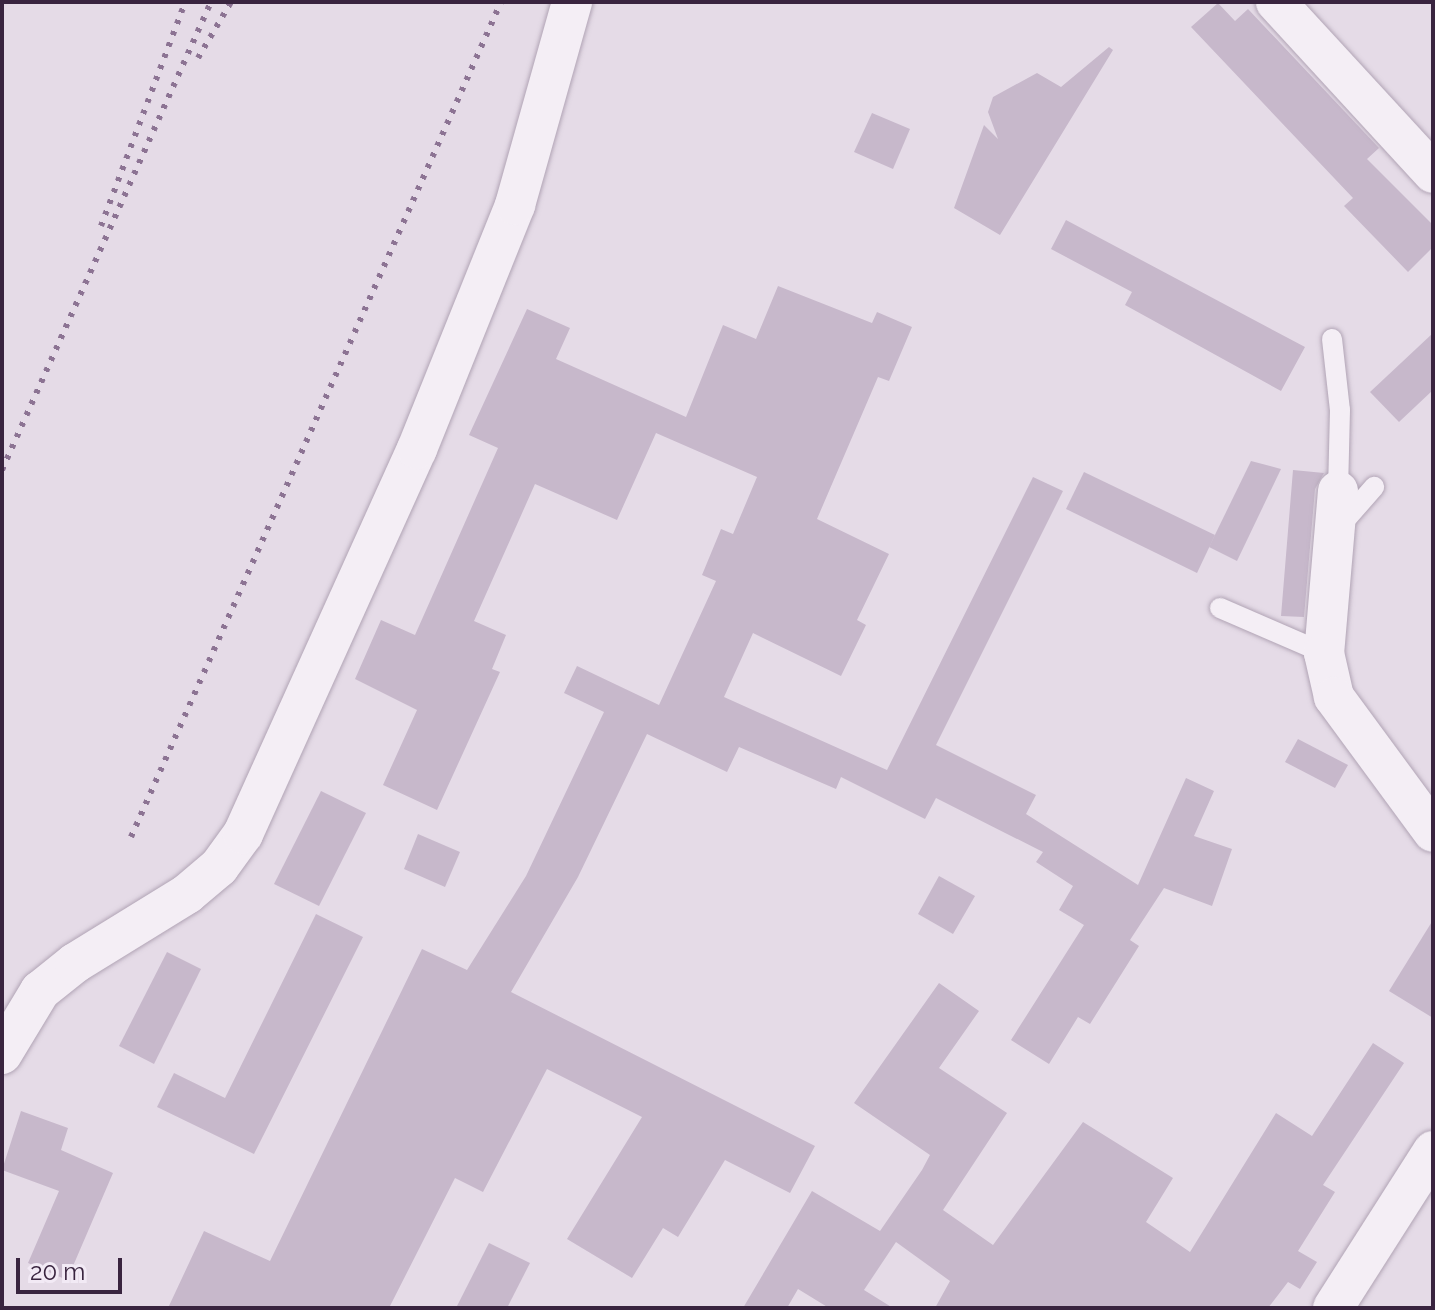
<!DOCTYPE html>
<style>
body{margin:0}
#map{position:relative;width:1435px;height:1310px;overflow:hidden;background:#e5dbe7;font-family:Raleway,sans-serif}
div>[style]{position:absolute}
.building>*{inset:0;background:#c7b8cb}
.roads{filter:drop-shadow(0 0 2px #b1a4b5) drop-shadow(0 0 2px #b1a4b5)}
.lane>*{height:20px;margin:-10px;padding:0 10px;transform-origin:10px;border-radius:10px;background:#f4eef5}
.street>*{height:40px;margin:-20px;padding:0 20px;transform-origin:20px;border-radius:20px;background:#f4eef5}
.rail>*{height:6px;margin-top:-3px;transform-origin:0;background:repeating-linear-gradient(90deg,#8c7393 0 4px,transparent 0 12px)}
span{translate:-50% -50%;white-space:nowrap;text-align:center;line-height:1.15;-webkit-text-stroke:8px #f2eaf5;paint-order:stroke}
.frame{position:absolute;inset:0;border:4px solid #39243f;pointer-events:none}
.scale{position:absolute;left:16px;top:1258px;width:106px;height:36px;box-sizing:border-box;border:4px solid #39243f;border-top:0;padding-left:10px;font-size:24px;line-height:28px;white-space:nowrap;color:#39243f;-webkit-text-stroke:6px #f2eaf5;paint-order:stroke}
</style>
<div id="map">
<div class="building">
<div style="clip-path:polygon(1218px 3px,1235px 21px,1248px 9px,1379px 148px,1367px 159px,1433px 225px,1433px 247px,1408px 272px,1344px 206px,1353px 198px,1191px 27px)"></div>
<div style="clip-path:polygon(1109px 47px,1113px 50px,1000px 235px,954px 208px,984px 125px,998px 139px,988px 112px,993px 97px,1037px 73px,1061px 87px)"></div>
<div style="clip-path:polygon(872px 113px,910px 129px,893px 169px,854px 152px)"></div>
<div style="clip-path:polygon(1066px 220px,1305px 347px,1281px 391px,1125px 305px,1132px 292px,1051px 249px)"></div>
<div style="clip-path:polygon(778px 286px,872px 323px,877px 312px,912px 327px,889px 381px,878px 377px,817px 519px,889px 554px,857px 620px,866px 625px,841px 676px,753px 633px,724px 697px,887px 770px,1033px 477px,1063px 491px,936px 745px,1036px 795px,1026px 814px,1138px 885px,1186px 778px,1214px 791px,1194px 836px,1232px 849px,1212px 906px,1164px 888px,1130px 940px,1139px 946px,1090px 1024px,1078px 1017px,1049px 1064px,1011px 1040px,1084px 925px,1059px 910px,1073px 886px,1036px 862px,1043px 852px,936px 798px,925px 819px,841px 777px,836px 789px,739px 747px,727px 772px,647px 734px,578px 877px,511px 992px,815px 1146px,790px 1193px,725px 1160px,678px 1237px,663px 1228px,632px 1278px,567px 1239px,642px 1117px,547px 1069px,483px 1192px,455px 1178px,389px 1308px,168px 1308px,204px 1231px,270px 1261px,422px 949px,467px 970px,526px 876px,604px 712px,564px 693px,577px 666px,659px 705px,716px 581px,702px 575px,721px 529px,733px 534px,757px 477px,656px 433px,617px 520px,535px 484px,474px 621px,506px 635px,492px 669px,500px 672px,437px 810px,383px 785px,417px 710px,355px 679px,381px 620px,415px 635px,498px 448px,469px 435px,527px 309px,570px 328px,556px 359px,686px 417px,723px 325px,756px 339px)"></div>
<div style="clip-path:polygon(1433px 333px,1433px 390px,1399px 422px,1370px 392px)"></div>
<div style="clip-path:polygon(1251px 461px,1281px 469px,1237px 561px,1209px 547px)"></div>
<div style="clip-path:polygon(1293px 470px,1324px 473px,1315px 489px,1304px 617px,1281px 616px)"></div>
<div style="clip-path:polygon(1084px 472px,1215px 535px,1197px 573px,1066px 509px)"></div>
<div style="clip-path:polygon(1298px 739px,1348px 765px,1335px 788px,1285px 762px)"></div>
<div style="clip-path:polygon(321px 791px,366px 813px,319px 906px,274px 884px)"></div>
<div style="clip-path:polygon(418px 834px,460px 852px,445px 887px,404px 869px)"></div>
<div style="clip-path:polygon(939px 876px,975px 896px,953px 934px,918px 914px)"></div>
<div style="clip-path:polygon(316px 914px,363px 937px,254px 1154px,157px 1107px,174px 1073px,225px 1098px)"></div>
<div style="clip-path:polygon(1433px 920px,1433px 1018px,1389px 991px)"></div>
<div style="clip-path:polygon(167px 952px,201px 969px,154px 1064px,119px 1046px)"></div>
<div style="clip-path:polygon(939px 983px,979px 1011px,939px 1068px,1007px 1113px,943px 1210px,993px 1245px,1083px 1122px,1173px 1178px,1146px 1222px,1190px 1252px,1276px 1113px,1312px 1136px,1373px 1043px,1404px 1063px,1323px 1185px,1335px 1192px,1298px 1251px,1317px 1262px,1300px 1289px,1288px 1282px,1268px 1308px,935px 1308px,950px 1281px,896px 1242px,864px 1290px,893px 1308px,829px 1308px,798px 1289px,787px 1308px,743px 1308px,812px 1191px,880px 1231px,922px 1170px,930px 1155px,854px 1103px)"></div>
<div style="clip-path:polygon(21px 1111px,68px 1128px,61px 1150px,113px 1173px,67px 1280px,28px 1263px,59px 1191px,2px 1170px)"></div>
<div style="clip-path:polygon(489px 1243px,530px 1263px,507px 1308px,456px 1308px)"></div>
</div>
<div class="roads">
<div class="lane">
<div style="left:1332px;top:339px;width:71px;rotate:83.6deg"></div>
<div style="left:1340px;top:410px;width:81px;rotate:91.4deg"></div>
<div style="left:1340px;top:526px;width:52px;rotate:-48.9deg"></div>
<div style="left:1220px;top:608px;width:113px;rotate:23.4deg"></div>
</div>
<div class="street">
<div style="left:1276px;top:2px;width:232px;rotate:47.4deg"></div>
<div style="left:1338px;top:491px;width:163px;rotate:94.9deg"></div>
<div style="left:1324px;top:653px;width:45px;rotate:77.2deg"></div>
<div style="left:1334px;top:697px;width:167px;rotate:53.7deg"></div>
<div style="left:2px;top:1054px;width:74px;rotate:-58.9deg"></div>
<div style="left:40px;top:991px;width:45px;rotate:-38.7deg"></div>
<div style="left:75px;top:963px;width:132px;rotate:-31.6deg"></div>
<div style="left:187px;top:894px;width:42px;rotate:-40.2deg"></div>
<div style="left:219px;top:867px;width:41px;rotate:-54deg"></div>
<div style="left:243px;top:834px;width:422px;rotate:-65.7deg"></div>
<div style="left:417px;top:449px;width:263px;rotate:-68.1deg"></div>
<div style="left:515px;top:205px;width:211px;rotate:-74.3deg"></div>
<div style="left:1333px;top:1308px;width:186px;rotate:-57.5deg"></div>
</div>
</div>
<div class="rail">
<div style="left:198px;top:58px;width:65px;rotate:-59.5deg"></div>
<div style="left:101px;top:226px;width:239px;rotate:-69.4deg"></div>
<div style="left:2px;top:470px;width:513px;rotate:-65.94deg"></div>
<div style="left:131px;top:837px;width:913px;rotate:-66.1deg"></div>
</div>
<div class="frame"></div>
<div class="scale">20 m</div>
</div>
